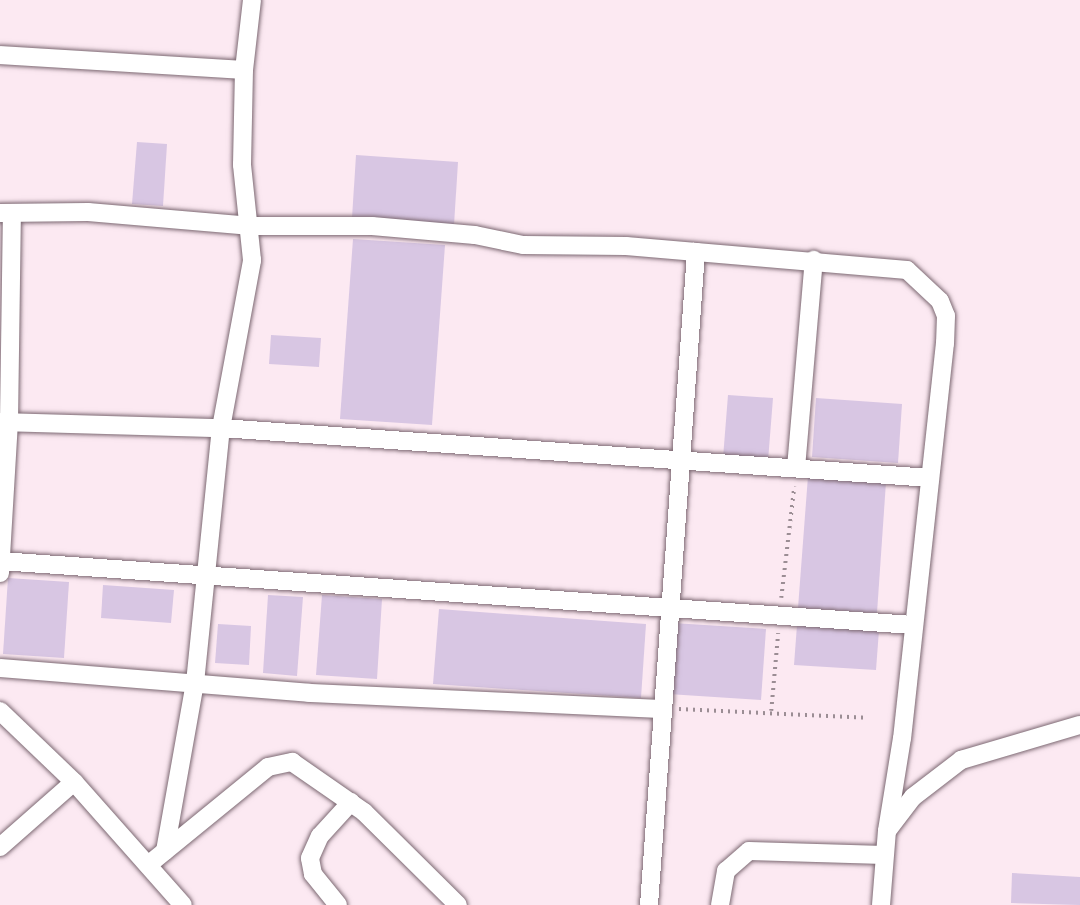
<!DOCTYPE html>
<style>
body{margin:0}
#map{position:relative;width:1080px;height:905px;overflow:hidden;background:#fce9f2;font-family:Mulish,sans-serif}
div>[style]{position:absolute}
.building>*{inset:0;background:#d8c6e3}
.path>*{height:3.5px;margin-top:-1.75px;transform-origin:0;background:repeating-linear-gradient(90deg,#9b8d94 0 2px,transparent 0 7px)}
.roads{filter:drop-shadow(0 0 2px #7c6872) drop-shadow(0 0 2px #7c6872)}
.minor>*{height:18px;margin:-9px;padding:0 9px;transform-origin:9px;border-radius:9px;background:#fff}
span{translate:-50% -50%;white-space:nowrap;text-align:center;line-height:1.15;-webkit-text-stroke:5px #fce9f2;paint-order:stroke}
</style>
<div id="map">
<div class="building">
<div style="clip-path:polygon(137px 142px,167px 144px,163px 206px,132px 204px)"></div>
<div style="clip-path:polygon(356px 155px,458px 162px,454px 225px,352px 218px)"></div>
<div style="clip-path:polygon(353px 239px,445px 245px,432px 425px,340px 419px)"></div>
<div style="clip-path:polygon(271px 335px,321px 338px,319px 367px,269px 364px)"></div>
<div style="clip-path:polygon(728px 395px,773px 398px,768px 461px,723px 458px)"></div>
<div style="clip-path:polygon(816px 398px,902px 404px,898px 463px,812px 457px)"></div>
<div style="clip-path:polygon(808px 476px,886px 482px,877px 613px,798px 608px)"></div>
<div style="clip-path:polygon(8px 578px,69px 582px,64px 658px,3px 654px)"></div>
<div style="clip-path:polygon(103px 585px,174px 590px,171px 623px,101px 618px)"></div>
<div style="clip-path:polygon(268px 595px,303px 597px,297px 676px,263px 673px)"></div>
<div style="clip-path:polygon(322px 595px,382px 599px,377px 679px,316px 675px)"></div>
<div style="clip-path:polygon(439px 609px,646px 624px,641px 698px,433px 684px)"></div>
<div style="clip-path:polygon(673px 623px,766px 629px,761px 700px,668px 694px)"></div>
<div style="clip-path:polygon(218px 624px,251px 626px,249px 665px,215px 663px)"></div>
<div style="clip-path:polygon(797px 625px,879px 630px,876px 670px,794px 665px)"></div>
<div style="clip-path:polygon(1012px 873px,1080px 877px,1080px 905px,1011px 903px)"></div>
</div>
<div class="path">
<div style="left:781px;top:598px;width:112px;rotate:-83.3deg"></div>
<div style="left:679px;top:709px;width:188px;rotate:2.7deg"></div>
<div style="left:771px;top:711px;width:78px;rotate:-84.9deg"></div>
</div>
<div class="roads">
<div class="minor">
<div style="left:0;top:55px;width:244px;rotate:3.5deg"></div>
<div style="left:0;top:213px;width:88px;rotate:-0.7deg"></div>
<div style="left:88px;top:212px;width:164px;rotate:4.9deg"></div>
<div style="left:251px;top:226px;width:121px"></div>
<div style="left:372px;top:226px;width:103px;rotate:5deg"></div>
<div style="left:475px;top:235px;width:49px;rotate:11.8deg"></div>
<div style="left:523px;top:245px;width:103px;rotate:0.6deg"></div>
<div style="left:626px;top:246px;width:282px;rotate:4.9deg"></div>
<div style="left:907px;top:270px;width:45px;rotate:43.2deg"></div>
<div style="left:940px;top:301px;width:16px;rotate:68deg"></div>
<div style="left:946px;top:316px;width:27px;rotate:92deg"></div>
<div style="left:945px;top:343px;width:397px;rotate:96.2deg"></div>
<div style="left:902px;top:738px;width:94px;rotate:99.2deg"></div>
<div style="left:0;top:422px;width:221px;rotate:1.6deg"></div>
<div style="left:221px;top:428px;width:711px;rotate:4.03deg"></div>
<div style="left:796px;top:468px;width:209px;rotate:-85.1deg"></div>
<div style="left:0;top:561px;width:916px;rotate:4.01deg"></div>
<div style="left:0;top:573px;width:151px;rotate:-86.6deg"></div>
<div style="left:9px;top:422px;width:209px;rotate:-89.2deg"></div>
<div style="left:0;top:668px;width:310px;rotate:4.6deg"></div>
<div style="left:309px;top:693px;width:354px;rotate:2.6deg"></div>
<div style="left:0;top:711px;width:103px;rotate:43.8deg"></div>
<div style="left:74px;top:782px;width:164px;rotate:48.5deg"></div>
<div style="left:0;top:847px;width:98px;rotate:-41.3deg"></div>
<div style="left:165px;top:851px;width:171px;rotate:-79.9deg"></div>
<div style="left:195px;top:683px;width:256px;rotate:-84.2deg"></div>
<div style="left:221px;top:428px;width:171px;rotate:-79.5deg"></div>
<div style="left:252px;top:260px;width:96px;rotate:-96deg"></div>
<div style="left:242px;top:165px;width:95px;rotate:-88.8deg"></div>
<div style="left:244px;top:70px;width:70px;rotate:-83.5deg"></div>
<div style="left:148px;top:865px;width:155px;rotate:-39.2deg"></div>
<div style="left:268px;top:767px;width:25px;rotate:-12deg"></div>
<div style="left:292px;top:762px;width:88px;rotate:34.8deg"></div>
<div style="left:364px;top:812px;width:132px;rotate:44.7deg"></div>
<div style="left:338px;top:905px;width:40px;rotate:-129deg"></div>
<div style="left:313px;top:874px;width:16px;rotate:-101deg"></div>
<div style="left:310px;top:858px;width:24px;rotate:-66deg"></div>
<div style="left:320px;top:836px;width:46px;rotate:-47.6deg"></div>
<div style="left:649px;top:905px;width:655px;rotate:-85.88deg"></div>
<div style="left:720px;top:905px;width:35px;rotate:-80deg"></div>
<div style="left:726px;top:871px;width:30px;rotate:-41deg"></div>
<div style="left:749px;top:851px;width:135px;rotate:1.7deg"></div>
<div style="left:881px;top:905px;width:74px;rotate:-85.4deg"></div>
<div style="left:887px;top:831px;width:43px;rotate:-52.6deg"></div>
<div style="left:913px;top:797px;width:61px;rotate:-37.6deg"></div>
<div style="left:961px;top:760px;width:124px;rotate:-16.4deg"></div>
</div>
</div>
</div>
